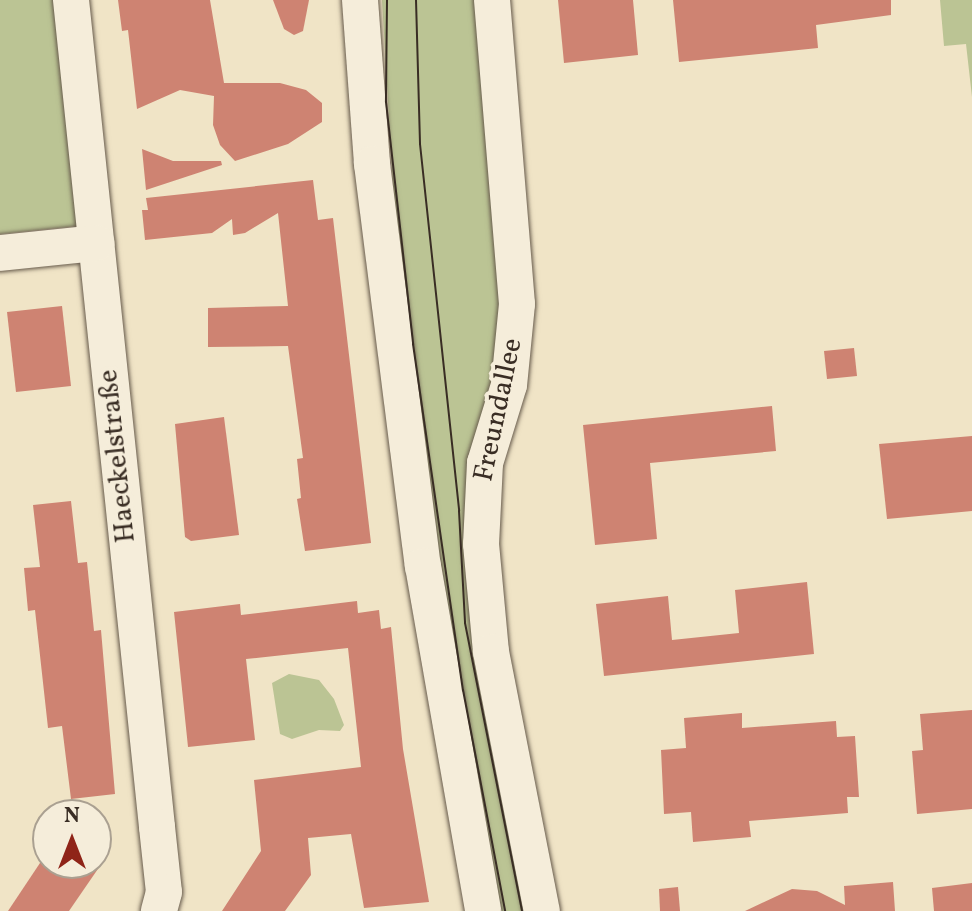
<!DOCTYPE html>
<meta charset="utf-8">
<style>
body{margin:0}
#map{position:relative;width:972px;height:911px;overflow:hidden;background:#f0e4c6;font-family:Vollkorn,serif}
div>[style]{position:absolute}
.green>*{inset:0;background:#bbc494}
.building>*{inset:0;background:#ce8372}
.roads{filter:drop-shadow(0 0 2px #675b4c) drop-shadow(0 0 2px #675b4c)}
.minor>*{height:36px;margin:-18px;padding:0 18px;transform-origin:18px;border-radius:18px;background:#f5edda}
.tram>*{height:2px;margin:-1px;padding:0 1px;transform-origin:1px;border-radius:1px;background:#392d24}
span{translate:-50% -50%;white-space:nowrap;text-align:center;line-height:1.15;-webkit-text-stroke:8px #f5edda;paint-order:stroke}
.street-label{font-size:28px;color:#392d24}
.north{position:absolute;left:32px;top:799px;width:80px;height:80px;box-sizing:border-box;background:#f5edda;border:2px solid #aaa091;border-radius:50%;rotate:0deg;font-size:22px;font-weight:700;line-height:32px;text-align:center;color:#392d24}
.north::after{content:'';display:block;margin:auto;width:28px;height:36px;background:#8f2418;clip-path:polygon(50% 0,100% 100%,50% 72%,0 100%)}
</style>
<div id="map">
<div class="green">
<div style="clip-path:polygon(0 0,56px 0,77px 226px,0 234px)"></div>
<div style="clip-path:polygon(382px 0,484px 0,504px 252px,495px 376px,466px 490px,532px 911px,499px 911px,460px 713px,396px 237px)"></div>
<div style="clip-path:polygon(940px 0,972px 0,972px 97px,966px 44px,944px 46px)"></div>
<div style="clip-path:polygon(289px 674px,319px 680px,334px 699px,344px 725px,340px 731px,319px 730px,292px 739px,280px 734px,272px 683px)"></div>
</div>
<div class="building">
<div style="clip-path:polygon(118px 0,210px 0,224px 83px,280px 83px,306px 90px,322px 103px,322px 122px,288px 144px,235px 161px,220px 145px,213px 125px,214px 96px,180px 90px,137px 109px,128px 30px,122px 31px)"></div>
<div style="clip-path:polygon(273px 0,309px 0,303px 31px,294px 35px,284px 29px)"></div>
<div style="clip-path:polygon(558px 0,633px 0,638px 55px,564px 63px)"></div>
<div style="clip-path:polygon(673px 0,891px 0,891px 15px,816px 25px,818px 48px,679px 62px)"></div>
<div style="clip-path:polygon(142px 149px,173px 161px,221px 161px,222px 165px,146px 190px)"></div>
<div style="clip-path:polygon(313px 180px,318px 220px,333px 218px,371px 543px,305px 551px,297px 499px,301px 498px,297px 459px,303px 458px,288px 346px,208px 347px,208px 308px,288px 306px,278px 213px,245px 233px,233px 235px,232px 219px,212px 233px,145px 240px,142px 210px,148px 210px,146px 198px)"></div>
<div style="clip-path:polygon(62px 306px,71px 386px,16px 392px,7px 312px)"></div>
<div style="clip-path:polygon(854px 348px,857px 376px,827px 379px,824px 351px)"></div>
<div style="clip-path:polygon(772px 406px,776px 451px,650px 463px,657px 539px,595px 545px,583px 425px)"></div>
<div style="clip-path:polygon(224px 417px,239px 535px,191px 541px,185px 537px,175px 424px)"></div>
<div style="clip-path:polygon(972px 436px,972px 511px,887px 519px,879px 444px)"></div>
<div style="clip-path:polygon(71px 501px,78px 563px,87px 562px,94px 631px,101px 630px,115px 794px,71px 799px,62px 726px,48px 728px,35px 610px,28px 611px,24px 568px,40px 567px,33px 505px)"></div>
<div style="clip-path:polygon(807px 582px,814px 654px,604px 676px,596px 604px,668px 596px,672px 640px,739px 633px,735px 590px)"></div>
<div style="clip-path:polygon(357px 601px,358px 613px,379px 610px,381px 629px,391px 627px,403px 749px,429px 902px,364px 908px,351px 834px,308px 838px,311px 875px,285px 911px,222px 911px,261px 851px,254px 780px,361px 767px,348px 648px,246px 659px,255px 740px,188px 747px,174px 612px,240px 604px,241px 615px)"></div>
<div style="clip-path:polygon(972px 710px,972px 809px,917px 814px,912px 751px,923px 750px,920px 714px)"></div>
<div style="clip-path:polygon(742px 713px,742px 728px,836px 721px,837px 737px,855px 736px,859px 797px,847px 797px,848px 813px,749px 821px,751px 837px,693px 842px,691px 812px,664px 814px,661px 750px,686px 748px,684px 718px)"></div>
<div style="clip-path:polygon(40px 863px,102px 863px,69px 911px,8px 911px)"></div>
<div style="clip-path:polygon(893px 882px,895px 911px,745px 911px,792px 889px,817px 891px,845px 905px,844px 886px)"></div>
<div style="clip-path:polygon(972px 883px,972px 911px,934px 911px,932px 888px)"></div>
<div style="clip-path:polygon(678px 887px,680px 911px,660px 911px,659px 889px)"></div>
</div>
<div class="roads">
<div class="minor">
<div style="left:71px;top:0;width:831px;rotate:84.06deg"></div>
<div style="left:157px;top:827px;width:65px;rotate:83.9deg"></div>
<div style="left:164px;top:892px;width:20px;rotate:105deg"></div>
<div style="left:360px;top:0;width:164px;rotate:85.8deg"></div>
<div style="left:372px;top:164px;width:405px;rotate:82.8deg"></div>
<div style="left:423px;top:566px;width:350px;rotate:80.1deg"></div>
<div style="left:492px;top:0;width:305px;rotate:85.3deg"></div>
<div style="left:517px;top:304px;width:81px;rotate:95.6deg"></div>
<div style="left:509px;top:385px;width:82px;rotate:107.1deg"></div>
<div style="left:485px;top:463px;width:81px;rotate:92.8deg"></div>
<div style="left:481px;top:544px;width:108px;rotate:84.7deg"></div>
<div style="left:491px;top:652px;width:264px;rotate:78.9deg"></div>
<div style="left:0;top:253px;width:97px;rotate:-5.9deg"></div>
</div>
</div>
<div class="tram">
<div style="left:387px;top:0;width:102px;rotate:90.6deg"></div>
<div style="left:386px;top:102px;width:244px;rotate:83.6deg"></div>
<div style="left:413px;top:344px;width:350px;rotate:81.8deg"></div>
<div style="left:463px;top:690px;width:225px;rotate:79.2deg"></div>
<div style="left:416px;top:0;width:144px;rotate:88.4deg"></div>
<div style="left:420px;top:144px;width:369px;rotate:83.9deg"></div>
<div style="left:459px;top:511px;width:112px;rotate:86.9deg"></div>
<div style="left:465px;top:623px;width:294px;rotate:78.8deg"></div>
</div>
<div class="street-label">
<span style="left:499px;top:410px;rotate:-78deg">Freundallee</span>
<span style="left:118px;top:456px;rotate:-96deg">Haeckelstraße</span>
</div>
<div class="north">N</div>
</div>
